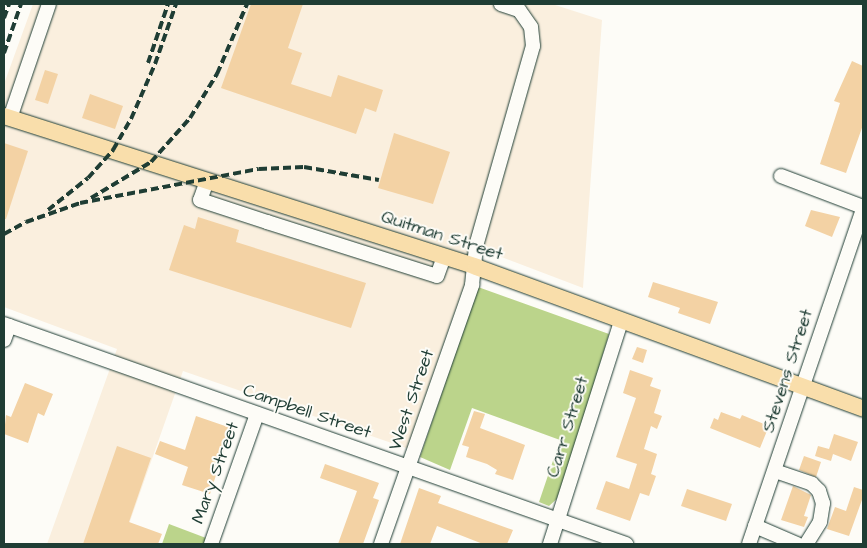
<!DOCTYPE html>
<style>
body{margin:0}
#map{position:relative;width:867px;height:548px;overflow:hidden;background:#fdfcf7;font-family:"Architects Daughter",sans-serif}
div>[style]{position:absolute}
.built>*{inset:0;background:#faefde}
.green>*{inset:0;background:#bbd48b}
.building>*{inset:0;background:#f3d2a4}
.roads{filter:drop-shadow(0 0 1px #1f3d34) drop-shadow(0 0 1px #1f3d34)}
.minor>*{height:14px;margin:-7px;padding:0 7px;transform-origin:7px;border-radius:7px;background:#fdfcf7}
.major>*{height:16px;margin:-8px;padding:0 8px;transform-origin:8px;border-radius:8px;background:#f9deab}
.rail>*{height:4px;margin-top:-2px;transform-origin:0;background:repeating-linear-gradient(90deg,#1f3d34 0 8px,transparent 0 12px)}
span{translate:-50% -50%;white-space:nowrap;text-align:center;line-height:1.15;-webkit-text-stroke:4px #fdfcf7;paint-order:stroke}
.street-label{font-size:18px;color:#1f3d34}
.frame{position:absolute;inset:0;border:5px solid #1f3d34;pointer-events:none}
</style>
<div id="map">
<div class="built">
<div style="clip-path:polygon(33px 4px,552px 4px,602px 20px,583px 288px,483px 250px,409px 449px,183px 371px,122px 544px,47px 544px,117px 349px,4px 307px,4px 84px)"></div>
</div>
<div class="green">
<div style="clip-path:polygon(478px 287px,609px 334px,560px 496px,549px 506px,539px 502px,560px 440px,472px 408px,450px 470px,420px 457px)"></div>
<div style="clip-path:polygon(169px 524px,206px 538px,204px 544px,162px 544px)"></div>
</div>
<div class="building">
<div style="clip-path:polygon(251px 4px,303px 4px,288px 48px,302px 53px,291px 84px,331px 97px,338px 75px,383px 90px,376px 112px,365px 108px,356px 134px,221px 88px)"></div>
<div style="clip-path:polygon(852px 61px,863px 66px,863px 125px,846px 173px,820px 164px,840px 103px,834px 101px)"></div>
<div style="clip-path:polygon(45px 70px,58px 74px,48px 104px,35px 100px)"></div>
<div style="clip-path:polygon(90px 94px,123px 106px,115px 129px,82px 118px)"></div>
<div style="clip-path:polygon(394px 133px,450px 152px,433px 204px,378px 188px)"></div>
<div style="clip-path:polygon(4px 143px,28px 151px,6px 219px,4px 219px)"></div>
<div style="clip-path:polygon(811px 210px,840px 217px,832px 237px,805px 226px)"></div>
<div style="clip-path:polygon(198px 217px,239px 230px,236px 242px,366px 283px,351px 328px,169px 270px,184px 225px,195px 229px)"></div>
<div style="clip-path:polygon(653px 282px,718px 302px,710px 324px,678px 313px,680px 308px,648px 297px)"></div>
<div style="clip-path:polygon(637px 347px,647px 350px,643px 363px,632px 359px)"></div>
<div style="clip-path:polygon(630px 370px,653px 378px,650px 386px,661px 390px,654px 413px,662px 416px,657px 429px,651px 426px,644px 449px,657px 454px,651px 474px,656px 476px,649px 496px,640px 493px,630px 521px,596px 509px,606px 481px,629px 489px,637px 464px,616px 457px,636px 398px,623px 393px)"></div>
<div style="clip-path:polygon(25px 383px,53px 394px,44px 416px,38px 413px,28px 443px,4px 434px,6px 415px,11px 417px)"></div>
<div style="clip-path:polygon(474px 411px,485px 414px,480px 428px,525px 445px,513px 480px,495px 474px,497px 470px,487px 464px,466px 457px,469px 447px,462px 445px)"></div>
<div style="clip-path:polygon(721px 412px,740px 419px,742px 415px,769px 426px,760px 448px,710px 428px,714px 418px,718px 420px)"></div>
<div style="clip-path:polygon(196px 416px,231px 428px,210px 494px,182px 485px,188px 467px,155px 454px,160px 441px,185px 450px)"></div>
<div style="clip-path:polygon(834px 434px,858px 442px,851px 461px,833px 454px,831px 461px,815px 456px,818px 446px,829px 449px)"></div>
<div style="clip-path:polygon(117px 446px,151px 458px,129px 522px,162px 534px,158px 544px,83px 544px)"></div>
<div style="clip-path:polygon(804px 456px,821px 462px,816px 477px,799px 470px)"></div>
<div style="clip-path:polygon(325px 464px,379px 483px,373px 498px,379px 500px,363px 544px,338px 544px,357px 491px,320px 478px)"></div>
<div style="clip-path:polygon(793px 486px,811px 495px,804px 516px,808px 517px,804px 527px,781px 520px)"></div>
<div style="clip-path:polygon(854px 487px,863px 490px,863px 497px,849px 536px,827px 529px,835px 507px,846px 511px)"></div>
<div style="clip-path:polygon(419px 488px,441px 496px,438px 503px,513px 530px,507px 544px,483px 544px,437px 526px,430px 544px,400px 544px)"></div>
<div style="clip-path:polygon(687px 489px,732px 504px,726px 521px,681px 506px)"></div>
</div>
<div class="roads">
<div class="minor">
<div style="left:10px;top:118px;width:120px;rotate:-71.1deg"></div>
<div style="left:781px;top:176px;width:88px;rotate:20.7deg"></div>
<div style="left:207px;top:181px;width:20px;rotate:110deg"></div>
<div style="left:200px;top:200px;width:71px;rotate:18.2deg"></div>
<div style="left:267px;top:222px;width:178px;rotate:17.6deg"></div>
<div style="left:437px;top:276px;width:20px;rotate:-70deg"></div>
<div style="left:4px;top:324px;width:660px;rotate:19.48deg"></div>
<div style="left:4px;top:340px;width:15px;rotate:-70deg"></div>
<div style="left:775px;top:471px;width:39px;rotate:19deg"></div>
<div style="left:812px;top:484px;width:10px;rotate:45deg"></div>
<div style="left:819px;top:491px;width:13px;rotate:72deg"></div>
<div style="left:823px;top:503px;width:19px;rotate:99deg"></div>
<div style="left:820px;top:522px;width:26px;rotate:122deg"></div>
<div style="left:755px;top:526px;width:46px;rotate:23.2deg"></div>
<div style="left:211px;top:544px;width:138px;rotate:-70.5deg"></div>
<div style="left:381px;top:544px;width:275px;rotate:-70.6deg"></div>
<div style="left:472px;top:285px;width:39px;rotate:-84deg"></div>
<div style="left:476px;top:246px;width:208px;rotate:-74.1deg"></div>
<div style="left:533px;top:46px;width:19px;rotate:-96deg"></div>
<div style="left:531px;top:27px;width:21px;rotate:-125deg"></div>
<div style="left:519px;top:10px;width:19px;rotate:-162deg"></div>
<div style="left:550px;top:544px;width:234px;rotate:-72.3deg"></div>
<div style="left:749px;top:544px;width:354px;rotate:-71.2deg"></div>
</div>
<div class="major">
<div style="left:4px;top:116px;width:496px;rotate:17.7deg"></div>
<div style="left:476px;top:267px;width:412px;rotate:20.1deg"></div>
</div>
</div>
<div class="rail">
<div style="left:4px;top:18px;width:15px;rotate:-70deg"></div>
<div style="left:4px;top:53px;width:52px;rotate:-70.9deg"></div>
<div style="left:148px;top:63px;width:62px;rotate:-71.3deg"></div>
<div style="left:91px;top:198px;width:70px;rotate:-31deg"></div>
<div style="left:151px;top:162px;width:59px;rotate:-48.4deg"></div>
<div style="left:190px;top:118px;width:52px;rotate:-58.5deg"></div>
<div style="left:217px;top:74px;width:76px;rotate:-66.8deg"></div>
<div style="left:48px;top:210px;width:51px;rotate:-38.7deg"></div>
<div style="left:88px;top:178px;width:38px;rotate:-48deg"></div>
<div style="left:113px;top:150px;width:36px;rotate:-60deg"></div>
<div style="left:131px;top:119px;width:60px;rotate:-66.4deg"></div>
<div style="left:155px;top:64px;width:64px;rotate:-70.7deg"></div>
<div style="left:4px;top:234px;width:25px;rotate:-29deg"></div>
<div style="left:26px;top:222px;width:57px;rotate:-19.4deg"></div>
<div style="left:80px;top:203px;width:182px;rotate:-10.8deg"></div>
<div style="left:259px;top:169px;width:45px;rotate:-2.5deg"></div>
<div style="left:304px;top:167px;width:76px;rotate:9.8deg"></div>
</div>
<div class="street-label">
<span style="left:442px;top:236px;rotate:18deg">Quitman Street</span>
<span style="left:788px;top:371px;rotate:-72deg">Stevens Street</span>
<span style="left:412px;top:400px;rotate:-71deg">West Street</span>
<span style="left:307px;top:412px;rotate:19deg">Campbell Street</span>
<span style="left:568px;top:427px;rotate:-73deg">Carr Street</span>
<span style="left:216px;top:473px;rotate:-70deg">Mary Street</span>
</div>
<div class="frame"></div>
</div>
